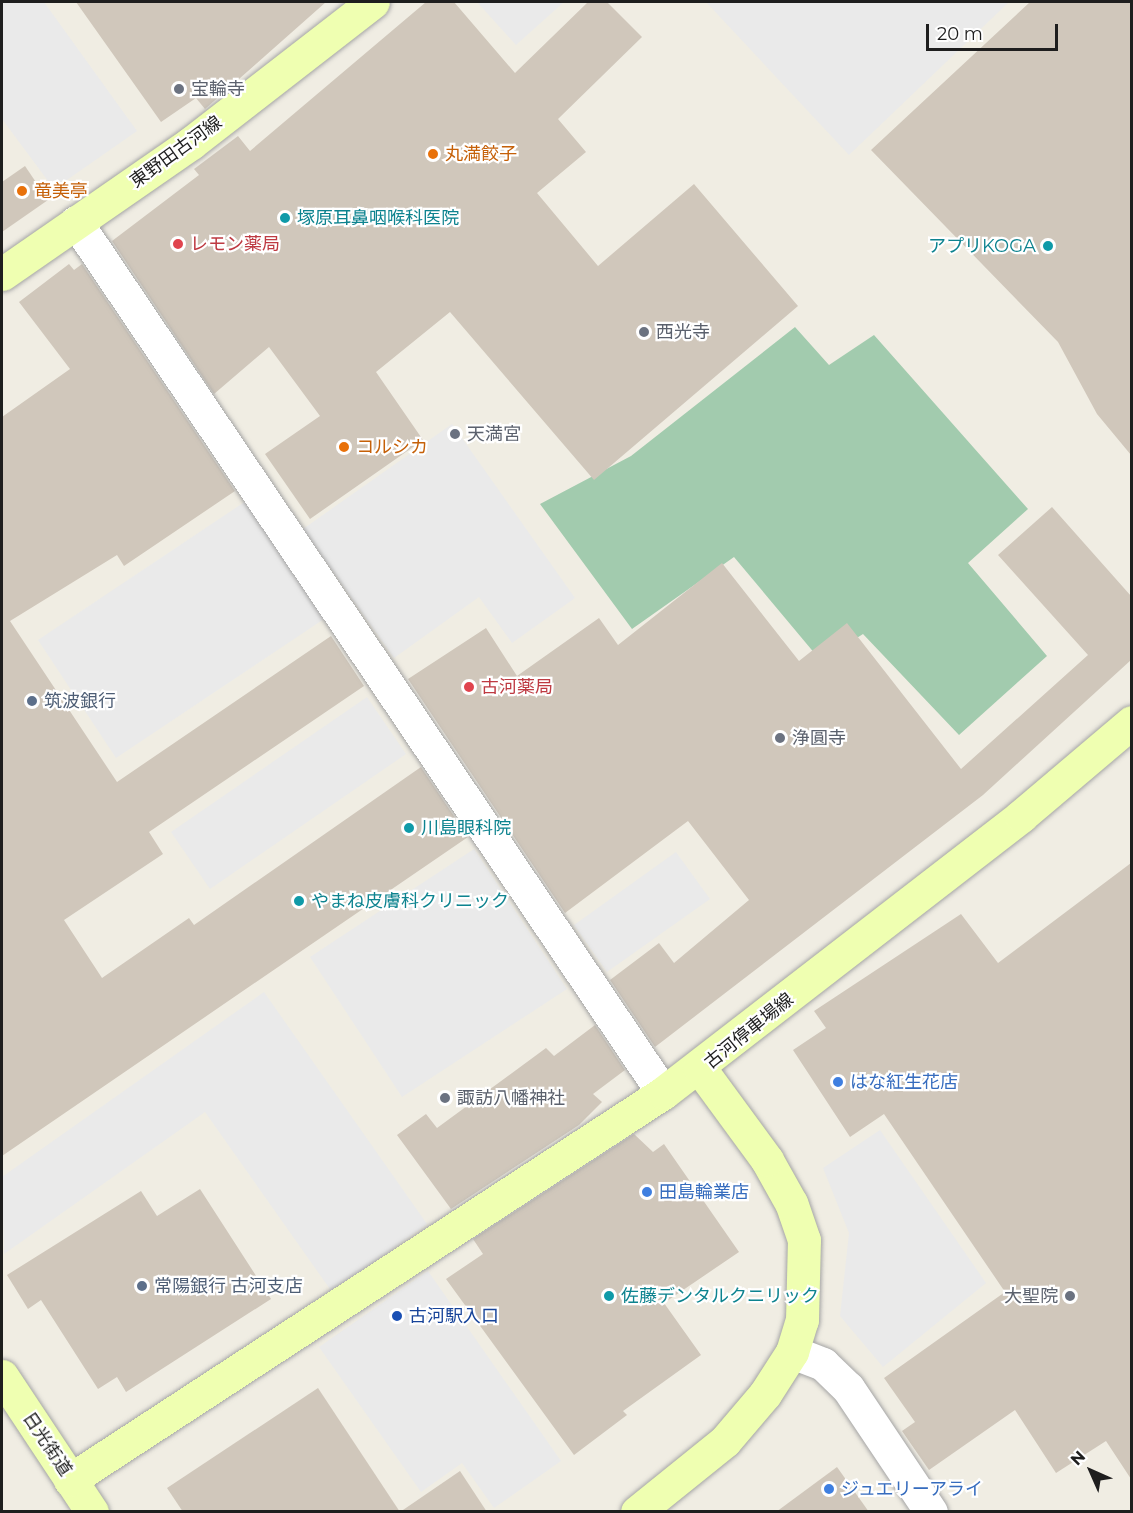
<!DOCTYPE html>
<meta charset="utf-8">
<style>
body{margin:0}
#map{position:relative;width:1133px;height:1513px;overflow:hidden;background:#f0ede3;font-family:Montserrat,"Noto Sans JP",sans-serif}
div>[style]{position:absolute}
.cemetery>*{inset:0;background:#a2cbae}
.parking>*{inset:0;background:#eaeaea}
.building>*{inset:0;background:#d0c7bb}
.roads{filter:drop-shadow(0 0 2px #a5a5a5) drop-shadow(0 0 2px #a5a5a5)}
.street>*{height:33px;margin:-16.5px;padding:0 16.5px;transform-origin:16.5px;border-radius:16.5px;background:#fff}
.secondary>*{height:33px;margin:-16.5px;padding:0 16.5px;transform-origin:16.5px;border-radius:16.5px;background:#efffb1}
.dots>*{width:16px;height:16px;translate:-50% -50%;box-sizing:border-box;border:3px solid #fff;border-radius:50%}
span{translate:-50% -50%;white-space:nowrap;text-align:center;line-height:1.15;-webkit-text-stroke:4.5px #fff;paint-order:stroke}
.worship-label{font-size:18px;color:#5b616d}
.left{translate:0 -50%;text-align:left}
.right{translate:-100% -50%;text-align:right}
.street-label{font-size:18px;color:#1e1e1e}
.food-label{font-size:18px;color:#c56008}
.culture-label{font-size:18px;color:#0d838f}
.health-label{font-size:18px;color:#be3a42}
.service-label{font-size:18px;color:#4e5e75}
.shop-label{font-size:18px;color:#366cbe}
.transit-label{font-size:18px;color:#164399}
.frame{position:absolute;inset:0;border:3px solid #1e1e1e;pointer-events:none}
.north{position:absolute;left:1061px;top:1441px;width:60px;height:60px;-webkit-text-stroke:4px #fff;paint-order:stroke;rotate:315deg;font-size:16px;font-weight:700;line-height:24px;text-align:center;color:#1e1e1e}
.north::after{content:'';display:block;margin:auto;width:21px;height:27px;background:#1e1e1e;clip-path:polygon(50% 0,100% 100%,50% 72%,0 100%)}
.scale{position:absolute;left:926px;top:24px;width:132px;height:27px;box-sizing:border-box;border:3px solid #1e1e1e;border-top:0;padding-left:8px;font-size:18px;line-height:21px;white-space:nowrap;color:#1e1e1e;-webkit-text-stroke:4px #fff;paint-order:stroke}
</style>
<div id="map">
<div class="cemetery">
<div style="clip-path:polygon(795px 327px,829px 365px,874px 335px,1028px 509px,968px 563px,1047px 656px,959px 735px,863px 634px,821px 661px,734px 557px,632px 629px,540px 504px,631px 456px)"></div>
</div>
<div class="parking">
<div style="clip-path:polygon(2px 2px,44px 2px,137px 131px,54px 189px,2px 119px)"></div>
<div style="clip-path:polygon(477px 2px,564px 2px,516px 45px)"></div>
<div style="clip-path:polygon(706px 2px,1009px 2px,849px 155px)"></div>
<div style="clip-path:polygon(452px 424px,575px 598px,512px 643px,479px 597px,394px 658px,303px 529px)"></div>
<div style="clip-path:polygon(246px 501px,324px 619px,116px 758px,38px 640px)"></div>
<div style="clip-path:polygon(367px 697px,406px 754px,210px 889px,171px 832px)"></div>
<div style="clip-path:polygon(474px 849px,567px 989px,402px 1097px,310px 957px)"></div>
<div style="clip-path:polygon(676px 852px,710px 899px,607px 972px,574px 925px)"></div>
<div style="clip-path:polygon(264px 992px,427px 1224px,332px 1292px,205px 1112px,4px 1254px,2px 1177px)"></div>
<div style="clip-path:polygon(880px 1130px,986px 1283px,883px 1367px,840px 1316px,849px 1233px,823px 1168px)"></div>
<div style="clip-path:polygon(428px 1271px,561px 1461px,494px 1508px,462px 1463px,421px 1492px,319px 1347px)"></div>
</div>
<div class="building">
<div style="clip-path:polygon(76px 2px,326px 2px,205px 109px,196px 98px,161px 122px)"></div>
<div style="clip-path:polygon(426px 2px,454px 2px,515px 73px,588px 2px,607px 2px,642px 37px,558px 119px,586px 152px,537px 193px,598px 266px,694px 184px,798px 306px,594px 480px,450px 312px,376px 372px,423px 440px,310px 519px,265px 454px,320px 416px,269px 347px,214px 394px,112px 241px,199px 175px,194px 169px,238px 136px,250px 151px)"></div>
<div style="clip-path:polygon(1030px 2px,1131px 2px,1131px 455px,1097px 414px,1058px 342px,871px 150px)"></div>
<div style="clip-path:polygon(25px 166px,48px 200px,2px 232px,2px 182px)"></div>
<div style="clip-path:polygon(69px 264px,74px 270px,82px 264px,235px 491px,124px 566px,117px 555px,10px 621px,117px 782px,331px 636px,364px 686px,149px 832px,163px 854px,64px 920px,102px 978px,189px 918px,194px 925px,421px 767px,468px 837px,2px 1156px,2px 417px,70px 369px,19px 302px)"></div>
<div style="clip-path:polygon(1052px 507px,1131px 596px,1131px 660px,983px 795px,655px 1047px,610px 980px,659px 943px,674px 963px,749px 900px,688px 821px,565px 913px,408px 679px,486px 628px,517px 676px,599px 618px,618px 645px,722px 563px,799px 661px,847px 623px,961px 769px,1088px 655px,998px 555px)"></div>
<div style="clip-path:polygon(1131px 863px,1131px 1479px,1106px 1441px,1056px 1473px,1015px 1410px,929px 1470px,902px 1431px,915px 1422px,884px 1378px,1005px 1292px,884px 1114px,850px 1137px,793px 1050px,826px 1028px,814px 1011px,961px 914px,998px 963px)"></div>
<div style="clip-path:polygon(595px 1025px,625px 1070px,593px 1094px,602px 1102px,579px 1125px,451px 1209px,397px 1135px,426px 1114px,437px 1128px,546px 1048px,554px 1056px)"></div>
<div style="clip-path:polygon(634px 1134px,653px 1152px,664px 1144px,739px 1252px,664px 1303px,701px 1355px,623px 1411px,627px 1415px,574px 1455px,446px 1279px,483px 1254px,473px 1239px)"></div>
<div style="clip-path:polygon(200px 1189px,271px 1299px,126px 1392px,117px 1377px,98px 1389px,41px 1300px,28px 1309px,7px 1275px,141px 1191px,157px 1216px)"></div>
<div style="clip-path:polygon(318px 1388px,400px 1512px,183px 1512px,167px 1488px)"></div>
<div style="clip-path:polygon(837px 1467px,869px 1512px,776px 1512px)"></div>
<div style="clip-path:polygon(460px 1471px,487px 1512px,400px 1512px)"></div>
</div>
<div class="roads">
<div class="street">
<div style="left:76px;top:222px;width:1050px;rotate:56.02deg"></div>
<div style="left:792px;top:1352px;width:33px;rotate:21deg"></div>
<div style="left:823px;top:1364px;width:35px;rotate:44deg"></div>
<div style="left:848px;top:1388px;width:149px;rotate:56.2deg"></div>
</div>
<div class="secondary">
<div style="left:2px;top:274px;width:230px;rotate:-34.7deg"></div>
<div style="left:191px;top:143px;width:230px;rotate:-37.8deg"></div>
<div style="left:2px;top:1376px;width:163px;rotate:56.5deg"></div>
<div style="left:70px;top:1480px;width:708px;rotate:-33.13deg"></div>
<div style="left:663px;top:1093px;width:453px;rotate:-37.7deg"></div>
<div style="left:1021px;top:816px;width:145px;rotate:-40.3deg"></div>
<div style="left:637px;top:1512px;width:113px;rotate:-38.9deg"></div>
<div style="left:725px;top:1441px;width:62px;rotate:-49.6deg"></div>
<div style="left:765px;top:1394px;width:50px;rotate:-57.3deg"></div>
<div style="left:792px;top:1352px;width:34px;rotate:-73deg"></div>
<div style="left:802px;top:1320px;width:80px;rotate:-88.6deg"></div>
<div style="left:804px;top:1240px;width:39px;rotate:-109deg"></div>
<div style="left:791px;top:1203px;width:49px;rotate:-119.2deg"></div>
<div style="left:767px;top:1160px;width:115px;rotate:-126.2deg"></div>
</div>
</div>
<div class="dots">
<div style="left:179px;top:89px;background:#6b7280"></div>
<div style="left:433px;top:154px;background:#e8710a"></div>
<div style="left:22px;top:191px;background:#e8710a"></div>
<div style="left:285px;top:218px;background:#0f9aa8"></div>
<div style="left:178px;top:244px;background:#e0444e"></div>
<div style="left:1048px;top:246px;background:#0f9aa8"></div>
<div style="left:644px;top:332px;background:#6b7280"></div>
<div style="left:455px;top:434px;background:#6b7280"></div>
<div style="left:344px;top:447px;background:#e8710a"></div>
<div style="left:469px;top:687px;background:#e0444e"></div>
<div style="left:32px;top:701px;background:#5c6f8a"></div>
<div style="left:780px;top:738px;background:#6b7280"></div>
<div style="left:409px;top:828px;background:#0f9aa8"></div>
<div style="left:299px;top:901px;background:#0f9aa8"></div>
<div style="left:838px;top:1082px;background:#3f7fe0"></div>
<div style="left:445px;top:1098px;background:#6b7280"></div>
<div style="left:647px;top:1192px;background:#3f7fe0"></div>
<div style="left:142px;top:1286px;background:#5c6f8a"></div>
<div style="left:609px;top:1296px;background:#0f9aa8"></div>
<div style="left:1070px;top:1296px;background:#6b7280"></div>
<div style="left:397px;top:1316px;background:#1a4fb4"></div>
<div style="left:829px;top:1489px;background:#3f7fe0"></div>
</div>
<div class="worship-label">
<span class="left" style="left:191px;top:89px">宝輪寺</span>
<span class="left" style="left:656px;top:332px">西光寺</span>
<span class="left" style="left:467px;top:434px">天満宮</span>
<span class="left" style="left:792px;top:738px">浄圓寺</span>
<span class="left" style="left:457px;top:1098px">諏訪八幡神社</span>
<span class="right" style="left:1058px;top:1296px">大聖院</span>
</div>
<div class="street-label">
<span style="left:176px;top:152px;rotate:-36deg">東野田古河線</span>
<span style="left:749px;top:1031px;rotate:-39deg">古河停車場線</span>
<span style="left:47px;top:1444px;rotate:56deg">日光街道</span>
</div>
<div class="food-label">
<span class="left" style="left:445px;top:154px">丸満餃子</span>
<span class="left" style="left:34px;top:191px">竜美亭</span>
<span class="left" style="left:356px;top:447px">コルシカ</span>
</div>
<div class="culture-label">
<span class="left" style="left:297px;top:218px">塚原耳鼻咽喉科医院</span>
<span class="right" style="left:1036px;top:246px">アプリKOGA</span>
<span class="left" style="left:421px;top:828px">川島眼科院</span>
<span class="left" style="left:311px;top:901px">やまね皮膚科クリニック</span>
<span class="left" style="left:621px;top:1296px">佐藤デンタルクニリック</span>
</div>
<div class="health-label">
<span class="left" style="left:190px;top:244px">レモン薬局</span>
<span class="left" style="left:481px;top:687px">古河薬局</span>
</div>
<div class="service-label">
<span class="left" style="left:44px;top:701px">筑波銀行</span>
<span class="left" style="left:154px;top:1286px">常陽銀行 古河支店</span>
</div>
<div class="shop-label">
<span class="left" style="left:850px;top:1082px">はな紅生花店</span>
<span class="left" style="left:659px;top:1192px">田島輪業店</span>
<span class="left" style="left:841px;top:1489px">ジュエリーアライ</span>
</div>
<div class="transit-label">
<span class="left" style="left:409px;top:1316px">古河駅入口</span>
</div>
<div class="frame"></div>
<div class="north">N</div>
<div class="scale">20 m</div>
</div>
